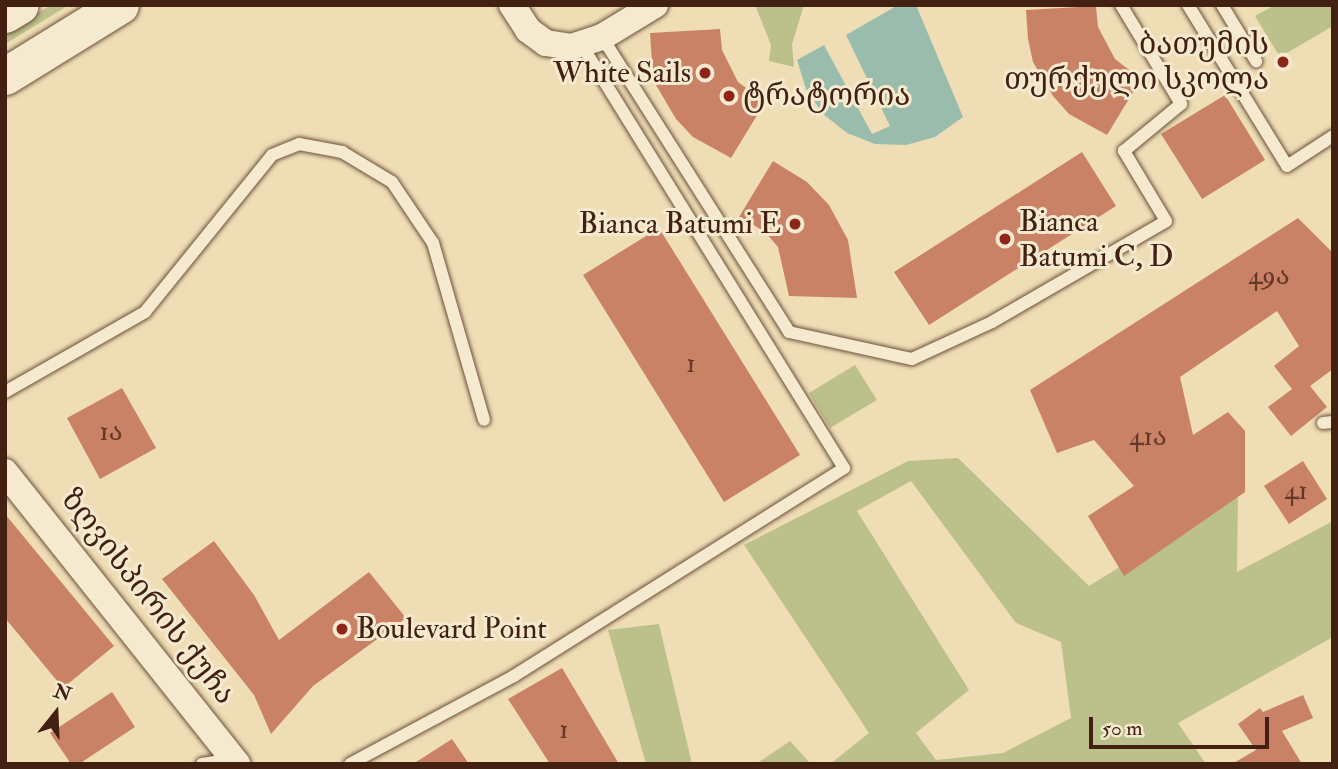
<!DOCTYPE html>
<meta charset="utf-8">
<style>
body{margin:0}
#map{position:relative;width:1338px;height:769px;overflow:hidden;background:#efdeb5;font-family:"IM FELL Double Pica","Noto Serif Georgian",serif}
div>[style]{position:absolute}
.green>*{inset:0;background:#bcc08b}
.water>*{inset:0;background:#9abcad}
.building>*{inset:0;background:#ca8266}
.roads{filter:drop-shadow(0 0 2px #6d503b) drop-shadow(0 0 2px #6d503b)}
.service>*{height:12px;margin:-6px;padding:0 6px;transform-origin:6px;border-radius:6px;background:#f5eacf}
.minor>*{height:26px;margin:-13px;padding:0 13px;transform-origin:13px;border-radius:13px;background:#f5eacf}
.secondary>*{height:37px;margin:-18.5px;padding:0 18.5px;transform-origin:18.5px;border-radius:18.5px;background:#f5eacf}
.dots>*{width:19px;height:19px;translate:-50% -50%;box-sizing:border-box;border:4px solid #f5eacf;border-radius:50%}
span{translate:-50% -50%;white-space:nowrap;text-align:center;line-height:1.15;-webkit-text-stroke:6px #f5eacf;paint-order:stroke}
.number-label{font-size:26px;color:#643827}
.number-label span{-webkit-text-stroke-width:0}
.poi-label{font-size:30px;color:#422012}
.right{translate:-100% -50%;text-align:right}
.left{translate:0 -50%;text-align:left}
.street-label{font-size:30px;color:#422012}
.frame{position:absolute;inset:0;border:7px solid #422012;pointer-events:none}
.north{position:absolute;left:21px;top:678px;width:70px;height:70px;-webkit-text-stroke:5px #f5eacf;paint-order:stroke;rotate:18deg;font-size:19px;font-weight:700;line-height:28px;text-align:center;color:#422012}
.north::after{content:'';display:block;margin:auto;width:24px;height:32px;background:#422012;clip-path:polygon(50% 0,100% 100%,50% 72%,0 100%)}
.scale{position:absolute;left:1089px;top:717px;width:180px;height:32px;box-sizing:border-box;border:4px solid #422012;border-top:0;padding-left:9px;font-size:21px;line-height:24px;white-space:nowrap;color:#422012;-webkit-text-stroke:5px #f5eacf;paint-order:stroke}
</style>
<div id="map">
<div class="green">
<div style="clip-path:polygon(51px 5px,69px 5px,5px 44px,5px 33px)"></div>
<div style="clip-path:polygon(755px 5px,804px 5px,792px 44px,794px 67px,769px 61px,771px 45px)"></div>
<div style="clip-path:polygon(1275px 5px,1333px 5px,1333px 26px,1280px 57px,1255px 16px)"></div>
<div style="clip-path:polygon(855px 365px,877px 400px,830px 428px,809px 393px)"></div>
<div style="clip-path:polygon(evenodd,958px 458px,1089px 586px,1238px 494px,1237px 572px,1333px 521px,1333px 637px,1178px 723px,1206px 764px,830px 764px,869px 733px,744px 545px,908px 461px,958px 458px,911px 481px,1016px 623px,1061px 642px,1071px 718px,1003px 753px,936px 760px,916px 733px,969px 690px,857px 511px,911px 481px)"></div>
<div style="clip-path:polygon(659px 624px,692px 764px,646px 764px,608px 630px)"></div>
<div style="clip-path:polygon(790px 741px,811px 764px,756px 764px)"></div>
</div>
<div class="water">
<div style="clip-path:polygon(898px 5px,916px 5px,963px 117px,935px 137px,906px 145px,875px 144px,847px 133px,823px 114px,806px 89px,797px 60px,824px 45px,872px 134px,890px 126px,846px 35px)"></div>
</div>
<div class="building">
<div style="clip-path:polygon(1096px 6px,1098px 27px,1115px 59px,1141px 79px,1107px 135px,1069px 114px,1053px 96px,1033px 62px,1028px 39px,1026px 10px)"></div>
<div style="clip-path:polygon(720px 29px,722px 50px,738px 82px,765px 102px,731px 158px,693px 137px,676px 119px,656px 85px,652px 62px,650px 33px)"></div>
<div style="clip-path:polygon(1225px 95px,1265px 160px,1202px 199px,1161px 134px)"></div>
<div style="clip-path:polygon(1082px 152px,1116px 206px,929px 325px,894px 272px)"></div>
<div style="clip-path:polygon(773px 161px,807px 182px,829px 205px,848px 240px,857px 298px,789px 296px,778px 247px,764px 231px,739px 217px)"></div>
<div style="clip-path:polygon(1298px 218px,1333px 253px,1333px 369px,1310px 386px,1327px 407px,1291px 436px,1268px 407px,1292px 389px,1274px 366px,1299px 346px,1277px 311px,1180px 377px,1193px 435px,1228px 412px,1245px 431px,1245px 492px,1124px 576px,1088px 516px,1134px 486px,1094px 440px,1057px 453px,1030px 390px)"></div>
<div style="clip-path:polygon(659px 228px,800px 455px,724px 502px,583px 275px)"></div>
<div style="clip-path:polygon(122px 388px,156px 448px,100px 479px,67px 418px)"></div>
<div style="clip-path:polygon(1303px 461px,1327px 499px,1289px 524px,1264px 486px)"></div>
<div style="clip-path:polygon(5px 514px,114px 646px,63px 688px,5px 618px)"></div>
<div style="clip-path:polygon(214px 541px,254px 595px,279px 640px,369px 572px,406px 618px,313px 686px,271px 734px,254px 695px,162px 579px)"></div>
<div style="clip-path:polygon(562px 668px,619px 764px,550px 764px,508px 699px)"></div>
<div style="clip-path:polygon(112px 692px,135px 727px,79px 764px,71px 764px,50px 733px)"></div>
<div style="clip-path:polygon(1303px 695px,1313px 718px,1282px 731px,1302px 764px,1232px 764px,1256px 750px,1238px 724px,1260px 708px,1263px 712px)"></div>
<div style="clip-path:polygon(452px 739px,469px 764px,413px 764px)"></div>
</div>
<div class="roads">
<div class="service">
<div style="left:1188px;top:5px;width:189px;rotate:58.4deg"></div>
<div style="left:1287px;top:166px;width:55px;rotate:-33.1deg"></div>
<div style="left:1222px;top:5px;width:66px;rotate:58.7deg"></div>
<div style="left:602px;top:37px;width:349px;rotate:57.6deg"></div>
<div style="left:789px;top:332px;width:126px;rotate:12.4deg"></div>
<div style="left:912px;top:359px;width:88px;rotate:-24.8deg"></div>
<div style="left:992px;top:322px;width:201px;rotate:-30.1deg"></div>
<div style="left:1166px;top:221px;width:82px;rotate:-121deg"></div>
<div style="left:1124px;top:151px;width:74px;rotate:-39.5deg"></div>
<div style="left:1181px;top:104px;width:116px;rotate:-121.2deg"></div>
<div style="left:5px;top:392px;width:161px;rotate:-29.7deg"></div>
<div style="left:145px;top:312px;width:202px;rotate:-51deg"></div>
<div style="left:272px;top:155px;width:29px;rotate:-22deg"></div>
<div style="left:299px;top:144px;width:44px;rotate:10.5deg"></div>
<div style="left:342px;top:152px;width:58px;rotate:31deg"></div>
<div style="left:392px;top:182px;width:73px;rotate:56.1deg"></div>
<div style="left:433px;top:243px;width:184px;rotate:73.9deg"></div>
<div style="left:1323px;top:423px;width:10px;rotate:-6deg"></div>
<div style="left:202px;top:764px;width:31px;rotate:-9deg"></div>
<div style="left:350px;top:764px;width:186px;rotate:-28.2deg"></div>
<div style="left:514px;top:676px;width:390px;rotate:-32.2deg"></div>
<div style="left:844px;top:468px;width:499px;rotate:-121.8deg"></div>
</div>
<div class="minor">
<div style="left:512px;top:5px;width:30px;rotate:57deg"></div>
<div style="left:528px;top:30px;width:22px;rotate:36deg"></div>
<div style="left:546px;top:43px;width:25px;rotate:9deg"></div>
<div style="left:571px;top:47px;width:33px;rotate:-18deg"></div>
<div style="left:602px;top:37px;width:62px;rotate:-31.1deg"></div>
<div style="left:5px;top:472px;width:373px;rotate:51.5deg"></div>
</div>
<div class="secondary">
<div style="left:5px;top:14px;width:17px;rotate:-31deg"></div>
<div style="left:5px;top:76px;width:135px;rotate:-31.7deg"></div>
</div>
</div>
<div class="dots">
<div style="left:1283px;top:62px;background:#8f2418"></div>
<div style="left:705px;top:73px;background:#8f2418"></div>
<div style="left:729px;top:96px;background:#8f2418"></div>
<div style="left:795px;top:224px;background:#8f2418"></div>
<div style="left:1005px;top:239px;background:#8f2418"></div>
<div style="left:342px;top:629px;background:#8f2418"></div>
</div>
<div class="number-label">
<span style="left:1269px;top:277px">49ა</span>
<span style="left:691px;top:365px">1</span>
<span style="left:111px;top:433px">1ა</span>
<span style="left:1148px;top:438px">41ა</span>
<span style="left:1296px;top:492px">41</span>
<span style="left:564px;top:731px">1</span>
</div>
<div class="poi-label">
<span class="right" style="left:1269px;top:62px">ბათუმის<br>თურქული სკოლა</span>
<span class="right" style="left:691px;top:73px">White Sails</span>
<span class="left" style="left:743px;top:96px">ტრატორია</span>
<span class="left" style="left:1019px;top:239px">Bianca<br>Batumi C, D</span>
<span class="right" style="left:781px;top:224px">Bianca Batumi E</span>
<span class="left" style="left:356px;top:629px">Boulevard Point</span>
</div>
<div class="street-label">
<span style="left:148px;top:597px;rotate:52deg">ზღვისპირის ქუჩა</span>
</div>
<div class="frame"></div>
<div class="north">N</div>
<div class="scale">50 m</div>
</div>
